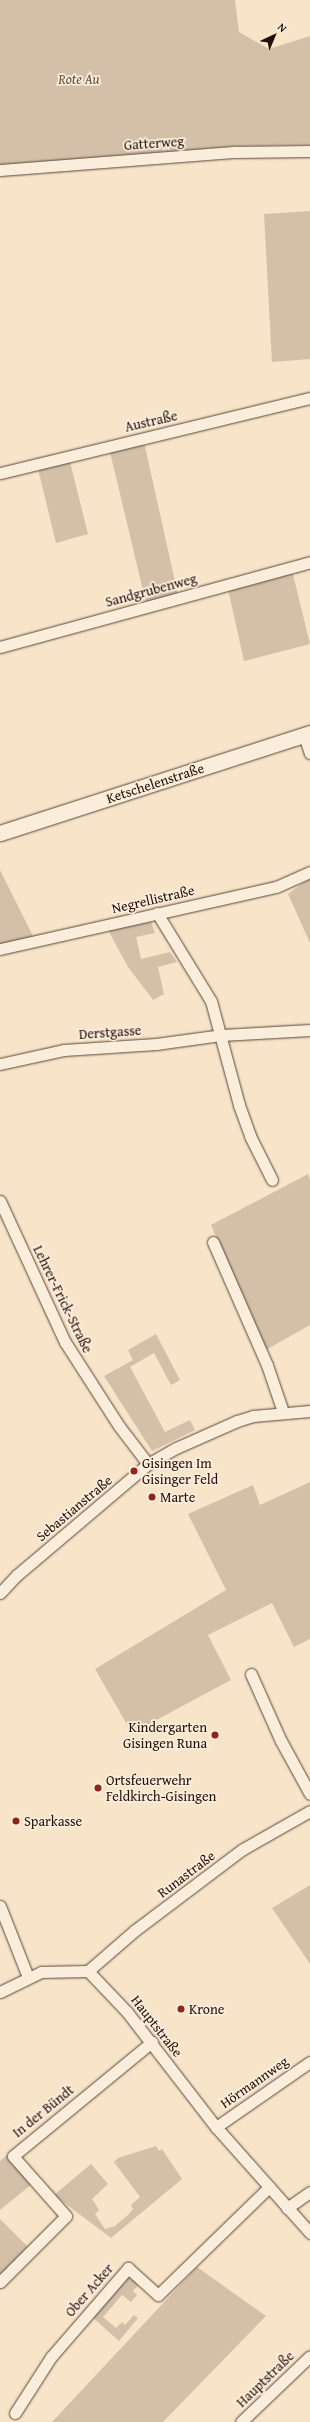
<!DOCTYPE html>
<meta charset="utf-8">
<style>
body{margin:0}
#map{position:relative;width:310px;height:2422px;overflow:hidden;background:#f8e4c9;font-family:"Gentium Book Plus",serif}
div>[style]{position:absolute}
.green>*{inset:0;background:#d4c0a8}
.roads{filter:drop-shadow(0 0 1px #594537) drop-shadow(0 0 1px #594537)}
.minor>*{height:11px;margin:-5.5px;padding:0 5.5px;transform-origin:5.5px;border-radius:5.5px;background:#faeddc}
.secondary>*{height:15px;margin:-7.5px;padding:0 7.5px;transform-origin:7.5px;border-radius:7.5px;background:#faeddc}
.dots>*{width:11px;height:11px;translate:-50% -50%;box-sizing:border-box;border:2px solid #faeddc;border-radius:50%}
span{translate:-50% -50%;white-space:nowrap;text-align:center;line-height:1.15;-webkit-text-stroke:3.5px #faeddc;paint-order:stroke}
.park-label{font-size:14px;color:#624e3f;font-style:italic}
.street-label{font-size:14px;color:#241006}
.poi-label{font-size:14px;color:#241006}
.left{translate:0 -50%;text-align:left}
.right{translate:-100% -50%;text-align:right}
.north{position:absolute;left:254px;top:16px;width:40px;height:40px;-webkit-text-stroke:3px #faeddc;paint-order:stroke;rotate:44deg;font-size:11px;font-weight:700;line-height:16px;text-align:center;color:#241006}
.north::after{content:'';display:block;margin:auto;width:14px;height:18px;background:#241006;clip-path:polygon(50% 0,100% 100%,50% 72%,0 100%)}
</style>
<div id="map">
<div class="green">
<div style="clip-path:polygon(0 0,235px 0,239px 32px,269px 49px,310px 36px,310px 145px,237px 146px,0 167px)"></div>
<div style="clip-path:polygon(310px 211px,310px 359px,272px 362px,264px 214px)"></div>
<div style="clip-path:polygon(144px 442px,178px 595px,146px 603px,110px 452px)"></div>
<div style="clip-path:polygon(70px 462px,88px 534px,56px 543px,38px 469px)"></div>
<div style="clip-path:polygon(292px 570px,310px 644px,244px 661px,228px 589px)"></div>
<div style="clip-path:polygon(0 870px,34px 938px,0 946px)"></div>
<div style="clip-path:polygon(310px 878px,310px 943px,288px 894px)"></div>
<div style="clip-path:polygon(151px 922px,155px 933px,136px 937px,141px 959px,170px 952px,177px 962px,158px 967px,164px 994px,153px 1000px,128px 967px,108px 930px)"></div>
<div style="clip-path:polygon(308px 1174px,310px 1180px,310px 1325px,264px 1351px,211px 1225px)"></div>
<div style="clip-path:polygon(156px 1334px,180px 1380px,171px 1385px,154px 1353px,130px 1367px,165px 1432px,190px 1420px,195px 1430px,152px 1451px,104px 1376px,133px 1360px,128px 1350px)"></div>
<div style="clip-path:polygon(310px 1482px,310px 1639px,294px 1647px,272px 1603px,208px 1635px,231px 1680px,132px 1733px,95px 1669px,226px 1590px,188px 1514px,253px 1485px,260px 1505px)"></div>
<div style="clip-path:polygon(310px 1885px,310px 1964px,272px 1908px)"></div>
<div style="clip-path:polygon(156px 2146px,159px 2151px,162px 2149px,182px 2179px,111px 2238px,54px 2195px,91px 2164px,108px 2184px,92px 2199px,99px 2210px,95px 2214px,105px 2229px,115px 2226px,129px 2214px,133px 2209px,131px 2205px,140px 2197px,114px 2162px,118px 2158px)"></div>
<div style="clip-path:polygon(7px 2155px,32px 2184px,0 2210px,0 2161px)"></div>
<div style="clip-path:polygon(0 2219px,28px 2247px,0 2276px)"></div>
<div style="clip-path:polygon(197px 2267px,266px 2316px,163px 2422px,52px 2422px)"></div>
<div style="clip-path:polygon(128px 2278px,140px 2283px,133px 2291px,137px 2295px,131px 2302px,122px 2295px,103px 2317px,116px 2328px,122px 2322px,125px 2325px,134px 2315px,138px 2318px,119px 2341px,92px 2317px,123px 2280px)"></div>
</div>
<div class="roads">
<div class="minor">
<div style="left:0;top:170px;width:237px;rotate:-4.4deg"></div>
<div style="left:236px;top:152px;width:74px;rotate:-0.8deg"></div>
<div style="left:0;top:473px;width:319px;rotate:-13.6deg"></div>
<div style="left:0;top:647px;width:321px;rotate:-15.3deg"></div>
<div style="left:304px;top:735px;width:19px;rotate:72deg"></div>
<div style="left:157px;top:913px;width:103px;rotate:58.5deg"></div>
<div style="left:211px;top:1001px;width:108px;rotate:74.9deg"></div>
<div style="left:239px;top:1105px;width:33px;rotate:70deg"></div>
<div style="left:250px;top:1136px;width:49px;rotate:63.4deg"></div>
<div style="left:0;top:949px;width:283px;rotate:-12.7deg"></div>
<div style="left:276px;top:887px;width:37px;rotate:-24deg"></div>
<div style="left:0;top:1064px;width:66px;rotate:-12.3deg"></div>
<div style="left:64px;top:1050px;width:92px;rotate:-3.7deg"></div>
<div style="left:156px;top:1044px;width:67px;rotate:-7.8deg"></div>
<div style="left:222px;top:1035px;width:88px;rotate:-3.3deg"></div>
<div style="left:0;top:1201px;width:155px;rotate:65.3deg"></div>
<div style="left:65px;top:1342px;width:100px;rotate:57.3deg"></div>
<div style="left:119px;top:1426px;width:48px;rotate:52.7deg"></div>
<div style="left:213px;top:1242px;width:134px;rotate:66.3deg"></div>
<div style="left:267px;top:1365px;width:50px;rotate:71.2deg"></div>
<div style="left:0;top:1593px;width:25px;rotate:-47deg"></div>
<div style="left:17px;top:1575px;width:172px;rotate:-40.3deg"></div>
<div style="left:148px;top:1464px;width:32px;rotate:-30deg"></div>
<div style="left:176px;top:1448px;width:67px;rotate:-23.9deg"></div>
<div style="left:237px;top:1421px;width:17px;rotate:-17deg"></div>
<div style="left:253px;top:1416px;width:57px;rotate:-5deg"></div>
<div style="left:251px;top:1674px;width:73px;rotate:65.9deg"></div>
<div style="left:281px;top:1741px;width:60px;rotate:61.3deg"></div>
<div style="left:0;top:1906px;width:76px;rotate:68.5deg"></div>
<div style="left:88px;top:1971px;width:61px;rotate:-41deg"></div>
<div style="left:134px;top:1931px;width:136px;rotate:-37deg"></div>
<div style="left:243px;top:1849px;width:77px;rotate:-29.6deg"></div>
<div style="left:0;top:1992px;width:46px;rotate:-26deg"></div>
<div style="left:41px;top:1972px;width:47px;rotate:-1.2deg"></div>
<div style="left:88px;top:1971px;width:57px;rotate:46.4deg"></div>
<div style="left:127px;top:2012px;width:145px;rotate:52.3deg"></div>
<div style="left:216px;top:2127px;width:142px;rotate:48.4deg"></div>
<div style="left:216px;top:2127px;width:114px;rotate:-34.7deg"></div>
<div style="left:287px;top:2208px;width:28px;rotate:-35deg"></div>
<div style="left:0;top:2282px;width:93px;rotate:-45deg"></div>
<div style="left:66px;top:2216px;width:80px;rotate:-131.5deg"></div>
<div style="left:13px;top:2156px;width:180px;rotate:-39.4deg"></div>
<div style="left:15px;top:2413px;width:67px;rotate:-57.3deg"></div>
<div style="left:51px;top:2357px;width:118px;rotate:-49.1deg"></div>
<div style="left:128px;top:2268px;width:40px;rotate:42deg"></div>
<div style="left:158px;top:2295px;width:155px;rotate:-44.2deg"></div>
<div style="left:241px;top:2422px;width:95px;rotate:-43.7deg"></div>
</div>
<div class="secondary">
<div style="left:0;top:833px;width:326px;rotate:-17.9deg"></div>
</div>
</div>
<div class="dots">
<div style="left:134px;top:1471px;background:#8f2418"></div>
<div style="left:152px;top:1497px;background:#8f2418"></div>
<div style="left:215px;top:1735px;background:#8f2418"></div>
<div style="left:98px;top:1788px;background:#8f2418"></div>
<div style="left:16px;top:1821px;background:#8f2418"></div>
<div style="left:181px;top:2009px;background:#8f2418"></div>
</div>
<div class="park-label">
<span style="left:79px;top:79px">Rote Au</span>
</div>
<div class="street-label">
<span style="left:154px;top:143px;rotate:-4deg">Gatterweg</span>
<span style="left:151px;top:421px;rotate:-13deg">Austraße</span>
<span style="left:151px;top:590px;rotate:-15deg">Sandgrubenweg</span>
<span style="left:155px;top:783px;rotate:-18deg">Ketschelenstraße</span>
<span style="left:153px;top:899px;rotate:-13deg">Negrellistraße</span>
<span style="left:110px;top:1032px;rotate:-4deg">Derstgasse</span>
<span style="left:63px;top:1299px;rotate:64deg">Lehrer-Frick-Straße</span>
<span style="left:74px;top:1508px;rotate:-40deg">Sebastianstraße</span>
<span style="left:186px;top:1874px;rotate:-37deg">Runastraße</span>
<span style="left:157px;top:2026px;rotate:52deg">Hauptstraße</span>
<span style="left:254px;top:2082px;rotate:-35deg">Hörmannweg</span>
<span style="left:43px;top:2111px;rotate:-39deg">In der Bündt</span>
<span style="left:89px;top:2290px;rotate:-49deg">Ober Acker</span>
<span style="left:265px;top:2379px;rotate:-44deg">Hauptstraße</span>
</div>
<div class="poi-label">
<span class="left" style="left:142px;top:1471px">Gisingen Im<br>Gisinger Feld</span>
<span class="left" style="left:160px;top:1497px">Marte</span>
<span class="right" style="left:207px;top:1735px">Kindergarten<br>Gisingen Runa</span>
<span class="left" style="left:106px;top:1788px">Ortsfeuerwehr<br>Feldkirch-Gisingen</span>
<span class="left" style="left:24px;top:1821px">Sparkasse</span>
<span class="left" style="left:189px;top:2009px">Krone</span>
</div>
<div class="north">N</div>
</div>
